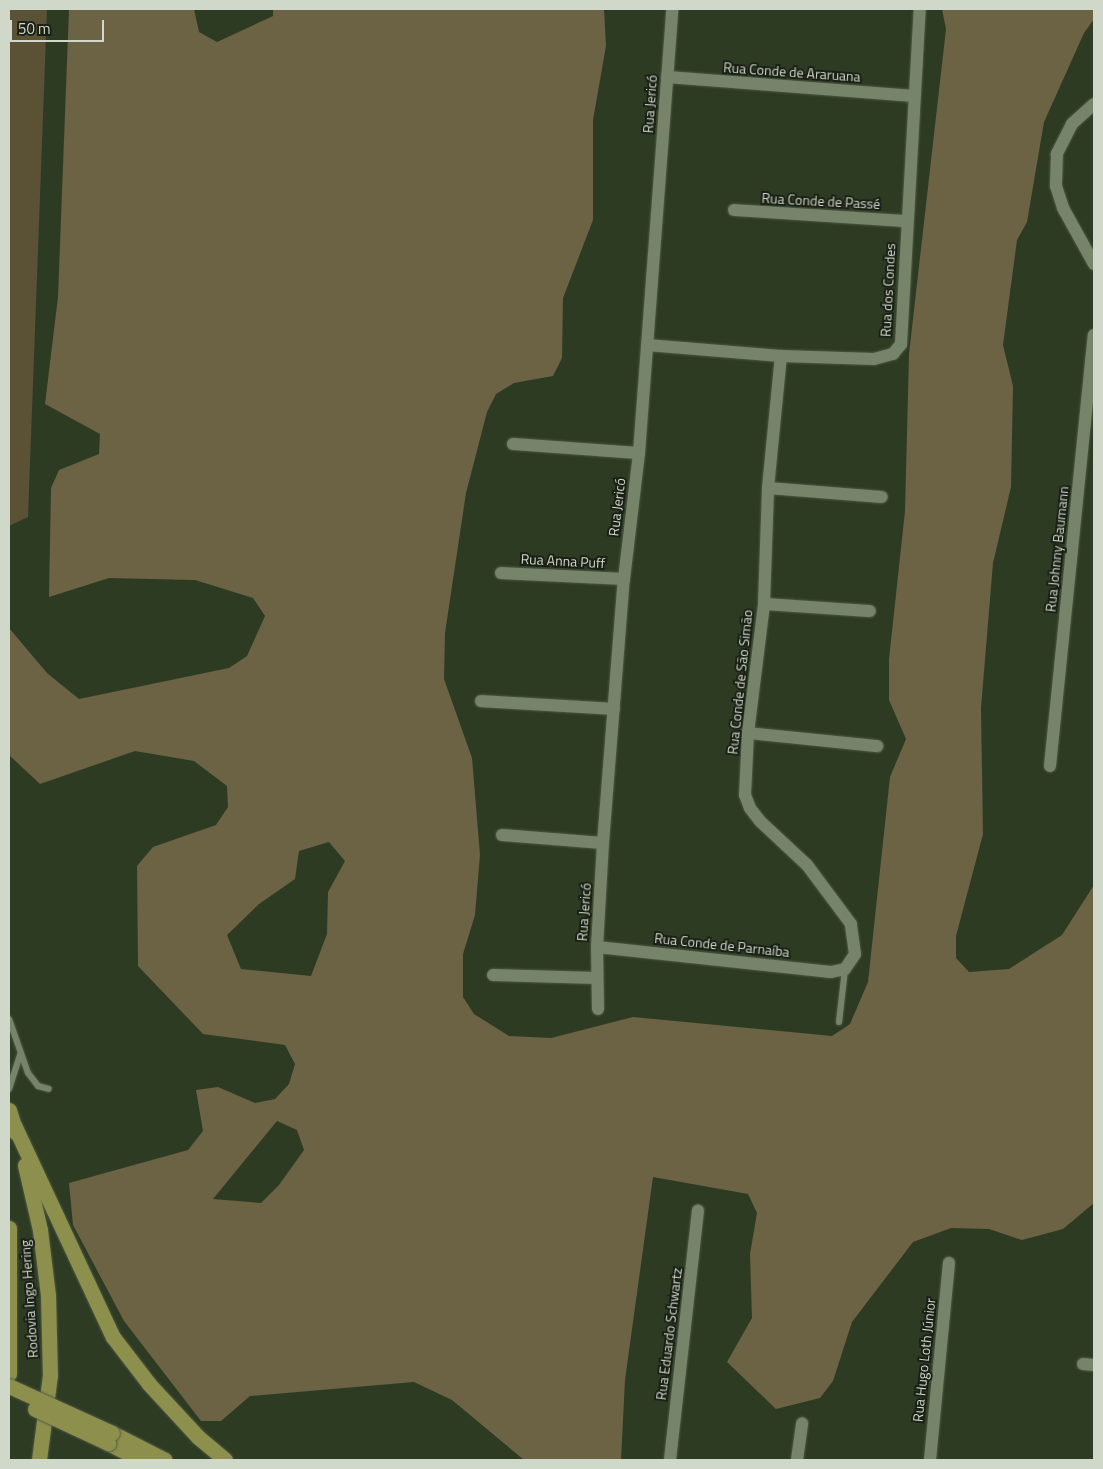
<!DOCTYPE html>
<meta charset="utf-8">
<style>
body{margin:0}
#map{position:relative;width:1103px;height:1469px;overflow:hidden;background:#2e3b23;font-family:"Titillium Web",sans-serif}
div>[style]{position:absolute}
.green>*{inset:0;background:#5b5235}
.forest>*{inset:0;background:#6c6244}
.roads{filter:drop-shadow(0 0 1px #4e5944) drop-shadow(0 0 1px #4e5944)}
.lane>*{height:6px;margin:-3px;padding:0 3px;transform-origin:3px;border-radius:3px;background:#76856a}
.street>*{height:12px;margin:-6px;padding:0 6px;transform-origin:6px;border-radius:6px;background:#76856a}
.highway>*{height:15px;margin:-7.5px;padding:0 7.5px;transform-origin:7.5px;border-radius:7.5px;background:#8d904c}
.bridges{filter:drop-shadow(0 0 1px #4e5944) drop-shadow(0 0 1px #4e5944)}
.highway-bridge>*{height:15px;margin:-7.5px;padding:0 7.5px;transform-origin:7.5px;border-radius:7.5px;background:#8d904c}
span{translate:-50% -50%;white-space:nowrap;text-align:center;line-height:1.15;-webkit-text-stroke:4px #1a2015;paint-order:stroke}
.street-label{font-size:14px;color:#d0d8ca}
.frame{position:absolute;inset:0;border:10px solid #d0d8ca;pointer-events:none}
.scale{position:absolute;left:10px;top:20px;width:94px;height:22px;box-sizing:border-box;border:2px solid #d0d8ca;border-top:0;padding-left:6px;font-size:15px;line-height:18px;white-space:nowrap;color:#d0d8ca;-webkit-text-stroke:4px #1a2015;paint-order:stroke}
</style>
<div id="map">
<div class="green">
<div style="clip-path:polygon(9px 9px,47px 9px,28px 517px,9px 526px)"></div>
</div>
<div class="forest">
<div style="clip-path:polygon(evenodd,69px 9px,194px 9px,199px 32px,217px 42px,273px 16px,273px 9px,604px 9px,606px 46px,593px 120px,593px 220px,563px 298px,562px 358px,553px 376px,514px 383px,496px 394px,487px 412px,466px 493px,445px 633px,444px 679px,472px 758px,480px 855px,475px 915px,463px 954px,463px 997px,474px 1014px,509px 1036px,551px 1038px,633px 1017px,832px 1036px,850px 1024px,868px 982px,890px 777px,906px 739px,889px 700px,889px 659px,905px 511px,909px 354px,946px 29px,942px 9px,1094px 9px,1094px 19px,1084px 33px,1044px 122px,1027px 222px,1017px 240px,1003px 345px,1013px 386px,1011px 487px,993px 563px,981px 708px,983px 834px,956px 936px,956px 958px,969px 972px,1009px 969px,1062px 935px,1094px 885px,1094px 1203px,1063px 1229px,1022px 1240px,989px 1229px,951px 1228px,913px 1242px,852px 1322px,833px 1381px,820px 1398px,776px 1409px,727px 1362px,752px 1318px,750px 1254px,757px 1213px,748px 1194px,653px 1177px,625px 1380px,621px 1460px,524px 1460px,452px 1400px,414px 1382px,250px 1396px,221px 1421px,201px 1421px,124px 1321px,73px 1225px,69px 1183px,188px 1150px,203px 1131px,196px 1090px,218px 1087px,255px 1103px,275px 1099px,289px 1084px,295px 1064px,285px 1045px,203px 1034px,138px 966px,137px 866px,153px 847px,216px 825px,228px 807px,227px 786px,194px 761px,135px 751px,40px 784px,9px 755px,9px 628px,47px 673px,79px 699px,229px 668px,247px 656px,265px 616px,253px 598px,195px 580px,109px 578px,49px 597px,51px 488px,59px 470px,99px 454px,100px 434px,45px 404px,58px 297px,69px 9px,329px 842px,345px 861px,328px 892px,327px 934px,311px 976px,241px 969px,227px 935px,259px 904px,295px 879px,299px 851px,329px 842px,69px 9px,277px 1121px,297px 1130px,304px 1150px,279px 1185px,261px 1203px,213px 1199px,277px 1121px)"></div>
</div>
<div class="roads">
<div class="lane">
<div style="left:9px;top:1019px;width:57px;rotate:70.6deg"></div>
<div style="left:28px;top:1073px;width:16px;rotate:52deg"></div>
<div style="left:38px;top:1086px;width:11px;rotate:15deg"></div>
<div style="left:839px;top:1022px;width:53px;rotate:-83.5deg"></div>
<div style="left:9px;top:1089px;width:36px;rotate:-72deg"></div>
</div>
<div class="street">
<div style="left:667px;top:77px;width:248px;rotate:4.4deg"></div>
<div style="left:1094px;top:104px;width:30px;rotate:138deg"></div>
<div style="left:1072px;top:124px;width:34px;rotate:117deg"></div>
<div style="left:1057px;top:154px;width:32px;rotate:92deg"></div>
<div style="left:1056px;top:186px;width:23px;rotate:72deg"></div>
<div style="left:1063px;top:208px;width:64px;rotate:61deg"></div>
<div style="left:734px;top:210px;width:172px;rotate:3.7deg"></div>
<div style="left:647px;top:345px;width:134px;rotate:4.7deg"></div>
<div style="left:781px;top:356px;width:93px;rotate:1.8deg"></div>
<div style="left:874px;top:359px;width:20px;rotate:-15deg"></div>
<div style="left:893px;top:354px;width:13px;rotate:-51deg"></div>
<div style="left:901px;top:344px;width:336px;rotate:-86.8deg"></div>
<div style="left:513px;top:444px;width:126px;rotate:4.1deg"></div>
<div style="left:768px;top:488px;width:114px;rotate:4.5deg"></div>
<div style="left:501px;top:573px;width:123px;rotate:2.8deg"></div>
<div style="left:764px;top:604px;width:106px;rotate:3.8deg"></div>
<div style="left:481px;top:701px;width:133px;rotate:3.4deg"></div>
<div style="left:748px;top:733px;width:130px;rotate:5.8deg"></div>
<div style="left:1050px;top:766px;width:433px;rotate:-84.2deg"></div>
<div style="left:502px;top:835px;width:101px;rotate:4.5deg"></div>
<div style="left:597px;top:947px;width:235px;rotate:6.1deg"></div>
<div style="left:831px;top:972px;width:14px;rotate:-12deg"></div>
<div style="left:845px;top:969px;width:18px;rotate:-56deg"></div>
<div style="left:855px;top:954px;width:30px;rotate:-98deg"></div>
<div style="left:851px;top:924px;width:74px;rotate:-126.7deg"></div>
<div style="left:807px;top:865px;width:64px;rotate:-136.9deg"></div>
<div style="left:760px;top:821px;width:16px;rotate:-128deg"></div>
<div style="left:750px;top:808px;width:14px;rotate:-111deg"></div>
<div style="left:745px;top:795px;width:62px;rotate:-87.2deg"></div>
<div style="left:748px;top:733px;width:130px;rotate:-82.9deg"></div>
<div style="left:764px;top:604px;width:116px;rotate:-88deg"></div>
<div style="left:768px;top:488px;width:133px;rotate:-84.4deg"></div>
<div style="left:493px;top:975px;width:103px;rotate:1.7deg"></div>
<div style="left:598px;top:1009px;width:62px;rotate:-90.9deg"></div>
<div style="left:597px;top:947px;width:104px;rotate:-86.7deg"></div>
<div style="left:603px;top:843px;width:265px;rotate:-85.5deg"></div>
<div style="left:624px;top:579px;width:127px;rotate:-83.2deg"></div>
<div style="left:639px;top:453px;width:445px;rotate:-85.7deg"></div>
<div style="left:1083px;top:1364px;width:11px;rotate:5deg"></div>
<div style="left:670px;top:1460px;width:251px;rotate:-83.6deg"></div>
<div style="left:797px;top:1460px;width:37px;rotate:-82deg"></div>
<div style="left:930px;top:1460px;width:198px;rotate:-84.5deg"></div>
</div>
<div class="highway">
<div style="left:9px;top:1110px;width:24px;rotate:73deg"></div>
<div style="left:14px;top:1125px;width:234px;rotate:65deg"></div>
<div style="left:113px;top:1337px;width:59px;rotate:52.5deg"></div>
<div style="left:149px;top:1384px;width:72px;rotate:47.2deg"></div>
<div style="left:198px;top:1437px;width:35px;rotate:40deg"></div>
<div style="left:25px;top:1165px;width:67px;rotate:77deg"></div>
<div style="left:40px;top:1230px;width:65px;rotate:83deg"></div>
<div style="left:48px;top:1295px;width:80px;rotate:88.6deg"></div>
<div style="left:50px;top:1375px;width:86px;rotate:97.4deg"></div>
<div style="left:9px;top:1228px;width:146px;rotate:90deg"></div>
<div style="left:112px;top:1433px;width:59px;rotate:27deg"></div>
<div style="left:108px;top:1443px;width:37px;rotate:27deg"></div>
</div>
</div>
<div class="bridges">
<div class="highway-bridge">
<div style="left:9px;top:1386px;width:113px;rotate:24.5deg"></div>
<div style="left:35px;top:1409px;width:81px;rotate:25deg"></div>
</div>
</div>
<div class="street-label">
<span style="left:792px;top:72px;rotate:4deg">Rua Conde de Araruana</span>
<span style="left:650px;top:104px;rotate:-86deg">Rua Jericó</span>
<span style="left:821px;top:201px;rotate:3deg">Rua Conde de Passé</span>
<span style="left:888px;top:290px;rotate:-87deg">Rua dos Condes</span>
<span style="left:617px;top:507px;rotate:-83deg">Rua Jericó</span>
<span style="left:1057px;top:549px;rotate:-84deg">Rua Johnny Baumann</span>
<span style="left:563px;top:561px;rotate:3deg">Rua Anna Puff</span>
<span style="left:740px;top:682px;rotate:-84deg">Rua Conde de São Simão</span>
<span style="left:584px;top:912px;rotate:-86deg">Rua Jericó</span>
<span style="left:722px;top:945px;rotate:6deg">Rua Conde de Parnaíba</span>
<span style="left:29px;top:1299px;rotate:-94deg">Rodovia Ingo Hering</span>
<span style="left:669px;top:1334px;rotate:-83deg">Rua Eduardo Schwartz</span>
<span style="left:924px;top:1360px;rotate:-84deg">Rua Hugo Loth Júnior</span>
</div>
<div class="frame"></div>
<div class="scale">50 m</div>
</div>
